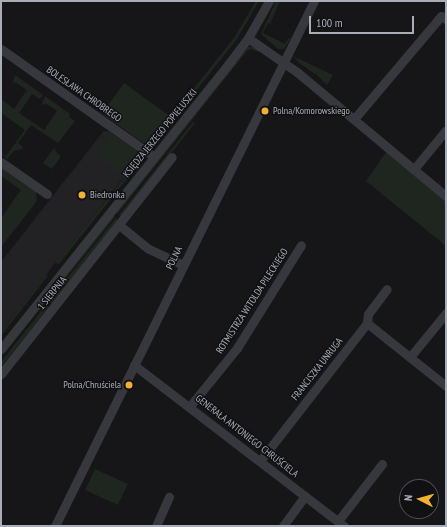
<!DOCTYPE html>
<meta charset="utf-8">
<style>
body{margin:0}
#map{position:relative;width:447px;height:527px;overflow:hidden;background:#161618;font-family:"PT Sans Narrow",sans-serif}
div>[style]{position:absolute}
.built>*{inset:0;background:#222225}
.green>*{inset:0;background:#1e261f}
.minor>*{height:9px;margin:-4.5px;padding:0 4.5px;transform-origin:4.5px;border-radius:4.5px;background:#37383d}
.dots>*{width:11px;height:11px;translate:-50% -50%;box-sizing:border-box;border:2px solid #111113;border-radius:50%}
span{translate:-50% -50%;white-space:nowrap;text-align:center;line-height:1.15;-webkit-text-stroke:3px #111113;paint-order:stroke}
.street-label{font-size:10px;color:#a8adb8}
.poi-label{font-size:10px;color:#a8adb8}
.left{translate:0 -50%;text-align:left}
.right{translate:-100% -50%;text-align:right}
.frame{position:absolute;inset:0;border:2px solid #a8adb8;pointer-events:none}
.north{position:absolute;left:399px;top:479px;width:40px;height:40px;box-sizing:border-box;background:#111113;border:1px solid #4d4f55;border-radius:50%;rotate:276deg;font-size:11px;font-weight:700;line-height:16px;text-align:center;color:#a8adb8}
.north::after{content:'';display:block;margin:auto;width:14px;height:18px;background:#f2b134;clip-path:polygon(50% 0,100% 100%,50% 72%,0 100%)}
.scale{position:absolute;left:309px;top:16px;width:105px;height:18px;box-sizing:border-box;border:2px solid #a8adb8;border-top:0;padding-left:5px;font-size:12px;line-height:14px;white-space:nowrap;color:#a8adb8;-webkit-text-stroke:3px #111113;paint-order:stroke}
</style>
<div id="map">
<div class="built">
<div style="clip-path:polygon(109px 131px,140px 157px,1px 331px,1px 262px,103px 132px)"></div>
</div>
<div class="green">
<div style="clip-path:polygon(256px 1px,259px 1px,237px 39px,153px 145px,143px 143px,100px 112px,103px 106px,106px 108px,124px 83px,171px 117px,234px 38px)"></div>
<div style="clip-path:polygon(276px 1px,280px 1px,270px 24px,268px 23px,263px 33px,285px 44px,288px 39px,291px 38px,284px 49px,278px 49px,261px 34px)"></div>
<div style="clip-path:polygon(248px 47px,253px 47px,261px 50px,259px 52px,251px 49px,247px 51px,117px 214px,116px 212px)"></div>
<div style="clip-path:polygon(293px 56px,333px 75px,327px 85px,318px 76px,298px 62px)"></div>
<div style="clip-path:polygon(15px 75px,43px 95px,40px 99px,32px 94px,19px 113px,44px 130px,57px 111px,45px 103px,44px 105px,42px 104px,45px 96px,66px 111px,63px 115px,67px 111px,70px 114px,69px 117px,75px 121px,58px 143px,31px 125px,18px 143px,23px 147px,22px 149px,14px 151px,7px 159px,1px 153px,6px 156px,25px 130px,1px 113px,1px 99px,14px 109px,27px 90px,15px 82px,14px 84px,13px 83px)"></div>
<div style="clip-path:polygon(193px 122px,195px 123px,121px 217px,119px 215px)"></div>
<div style="clip-path:polygon(104px 131px,111px 133px,136px 150px,142px 160px,59px 264px,55px 263px,124px 178px,99px 156px,99px 149px,109px 136px,106px 134px,102px 134px,83px 158px)"></div>
<div style="clip-path:polygon(55px 147px,56px 152px,61px 156px,52px 169px,43px 163px)"></div>
<div style="clip-path:polygon(387px 151px,446px 200px,446px 246px,366px 181px)"></div>
<div style="clip-path:polygon(1px 165px,36px 191px,37px 201px,1px 247px,1px 218px,21px 190px,1px 176px)"></div>
<div style="clip-path:polygon(113px 216px,115px 217px,48px 300px,46px 299px)"></div>
<div style="clip-path:polygon(116px 218px,118px 220px,52px 304px,49px 301px)"></div>
<div style="clip-path:polygon(47px 273px,47px 277px,1px 336px,1px 331px)"></div>
<div style="clip-path:polygon(46px 305px,49px 307px,1px 367px,1px 362px)"></div>
<div style="clip-path:polygon(95px 469px,128px 484px,118px 505px,85px 490px)"></div>
</div>
<div class="minor">
<div style="left:248px;top:38px;width:60px;rotate:34.8deg"></div>
<div style="left:297px;top:72px;width:194px;rotate:39.8deg"></div>
<div style="left:1px;top:49px;width:187px;rotate:35.2deg"></div>
<div style="left:354px;top:119px;width:135px;rotate:-49.8deg"></div>
<div style="left:441px;top:16px;width:6px;rotate:31deg"></div>
<div style="left:1px;top:162px;width:56px;rotate:34.8deg"></div>
<div style="left:414px;top:169px;width:50px;rotate:-50.6deg"></div>
<div style="left:119px;top:225px;width:38px;rotate:39deg"></div>
<div style="left:149px;top:249px;width:38px;rotate:25deg"></div>
<div style="left:367px;top:323px;width:101px;rotate:38.6deg"></div>
<div style="left:1px;top:349px;width:367px;rotate:-51.4deg"></div>
<div style="left:230px;top:62px;width:30px;rotate:-53deg"></div>
<div style="left:248px;top:38px;width:43px;rotate:-60.4deg"></div>
<div style="left:410px;top:357px;width:57px;rotate:-50.7deg"></div>
<div style="left:134px;top:365px;width:265px;rotate:37.5deg"></div>
<div style="left:1px;top:374px;width:276px;rotate:-51.8deg"></div>
<div style="left:190px;top:406px;width:75px;rotate:-51deg"></div>
<div style="left:237px;top:348px;width:121px;rotate:-58.1deg"></div>
<div style="left:260px;top:461px;width:175px;rotate:-52.2deg"></div>
<div style="left:367px;top:323px;width:9px;rotate:-84deg"></div>
<div style="left:368px;top:314px;width:31px;rotate:-53deg"></div>
<div style="left:338px;top:521px;width:72px;rotate:-52.3deg"></div>
<div style="left:55px;top:526px;width:585px;rotate:-63.74deg"></div>
<div style="left:156px;top:526px;width:32px;rotate:-66deg"></div>
<div style="left:283px;top:526px;width:37px;rotate:-54deg"></div>
</div>
<div class="dots">
<div style="left:265px;top:111px;background:#f2b134"></div>
<div style="left:82px;top:195px;background:#f2b134"></div>
<div style="left:129px;top:385px;background:#f2b134"></div>
</div>
<div class="street-label">
<span style="left:84px;top:94px;rotate:35deg">BOLESŁAWA CHROBREGO</span>
<span style="left:160px;top:133px;rotate:-51deg">KSIĘDZA JERZEGO POPIEŁUSZKI</span>
<span style="left:174px;top:258px;rotate:-64deg">POLNA</span>
<span style="left:52px;top:293px;rotate:-51deg">1 SIERPNIA</span>
<span style="left:252px;top:301px;rotate:-57deg">ROTMISTRZA WITOLDA PILECKIEGO</span>
<span style="left:317px;top:369px;rotate:-52deg">FRANCISZKA UNRUGA</span>
<span style="left:247px;top:436px;rotate:38deg">GENERAŁA ANTONIEGO CHRUŚCIELA</span>
</div>
<div class="poi-label">
<span class="left" style="left:273px;top:111px">Polna/Komorowskiego</span>
<span class="left" style="left:90px;top:195px">Biedronka</span>
<span class="right" style="left:121px;top:385px">Polna/Chruściela</span>
</div>
<div class="frame"></div>
<div class="north">N</div>
<div class="scale">100 m</div>
</div>
